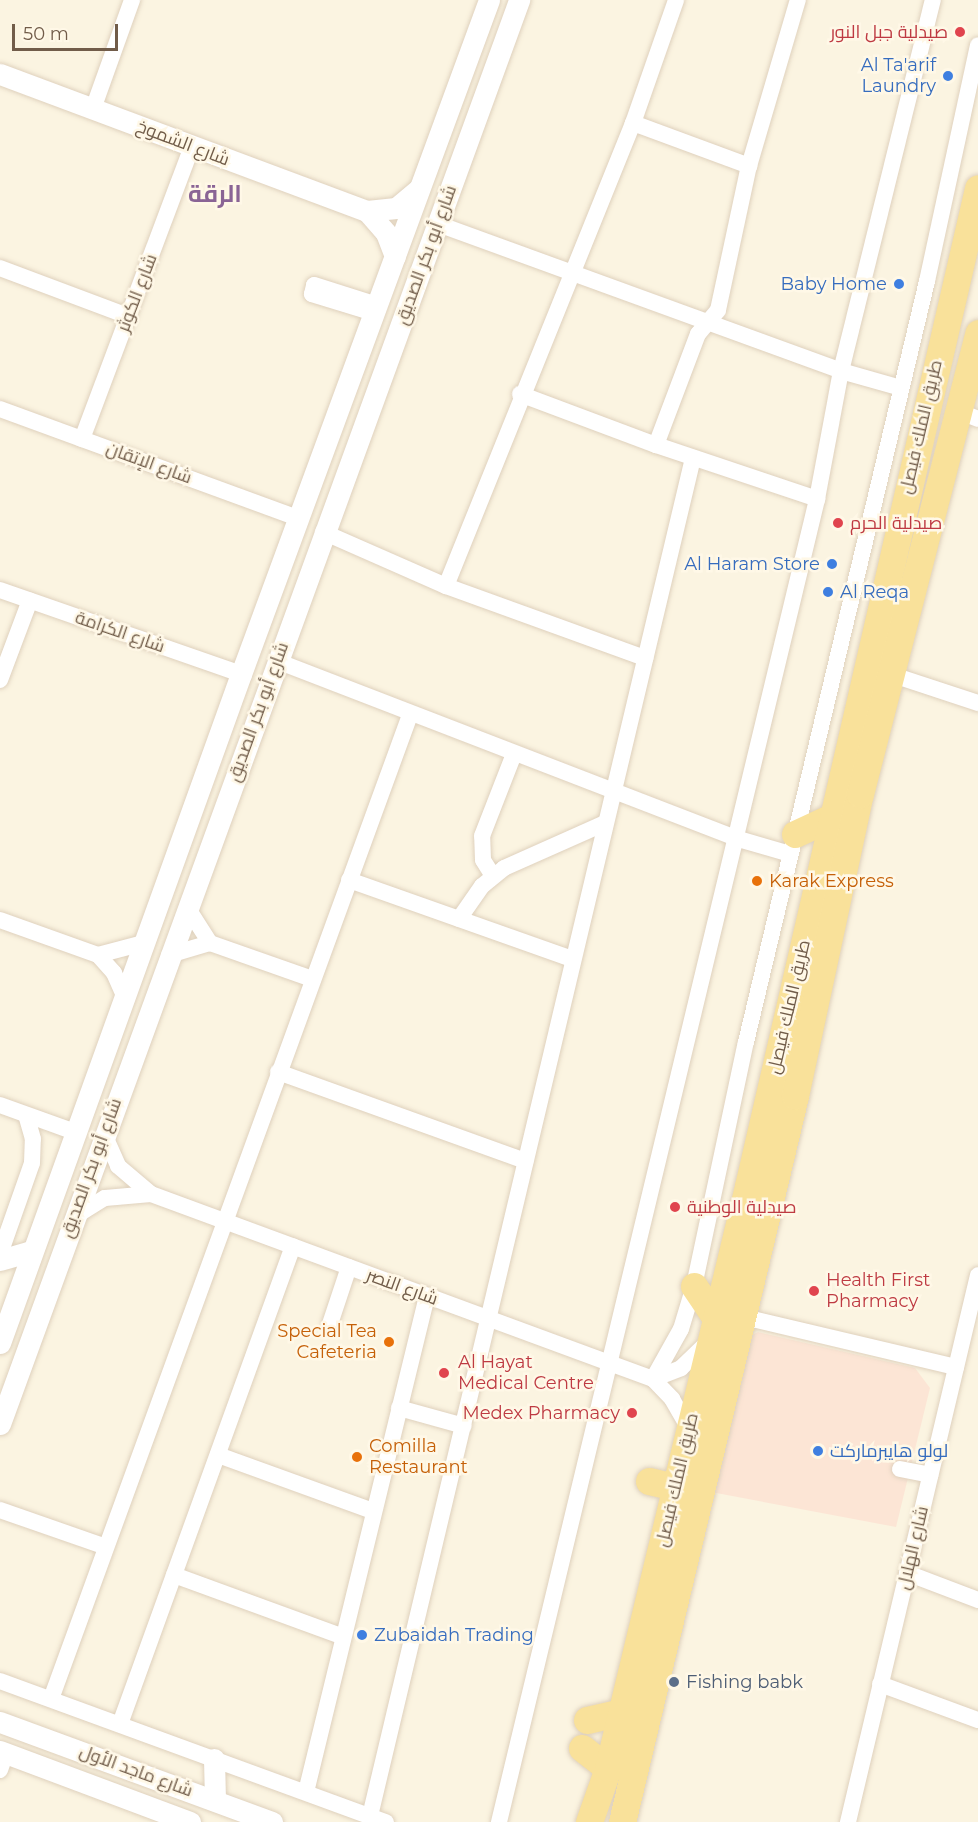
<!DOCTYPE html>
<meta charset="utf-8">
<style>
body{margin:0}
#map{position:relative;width:978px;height:1822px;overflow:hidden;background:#fbf4e1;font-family:Montserrat,Cairo,sans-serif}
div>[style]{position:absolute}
.commercial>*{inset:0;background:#fce5d5}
.roads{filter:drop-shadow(0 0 2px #dfd1bd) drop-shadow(0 0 2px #dfd1bd)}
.minor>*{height:16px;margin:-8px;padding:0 8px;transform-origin:8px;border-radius:8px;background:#fff}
.tertiary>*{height:21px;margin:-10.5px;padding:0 10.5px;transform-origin:10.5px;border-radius:10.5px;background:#fff}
.primary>*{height:27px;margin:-13.5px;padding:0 13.5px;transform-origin:13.5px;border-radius:13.5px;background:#f9e19a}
.dots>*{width:16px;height:16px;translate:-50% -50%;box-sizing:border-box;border:3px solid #fff8e7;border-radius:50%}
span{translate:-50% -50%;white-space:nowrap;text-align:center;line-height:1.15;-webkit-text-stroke:5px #fff8e7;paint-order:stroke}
.health-label{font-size:18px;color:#be3a42}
.right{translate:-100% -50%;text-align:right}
.left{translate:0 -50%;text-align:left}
.shop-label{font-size:18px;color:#366cbe}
.street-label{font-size:18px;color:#715c49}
.food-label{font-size:18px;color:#c56008}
.service-label{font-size:18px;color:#4e5e75}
.district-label{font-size:24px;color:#8a6495;font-weight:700}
.scale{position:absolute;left:12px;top:24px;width:106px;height:27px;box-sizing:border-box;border:3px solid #715c49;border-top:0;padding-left:8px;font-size:18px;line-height:21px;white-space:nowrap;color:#715c49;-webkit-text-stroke:4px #fff8e7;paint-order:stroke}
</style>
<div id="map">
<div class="commercial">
<div style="clip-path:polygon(758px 1332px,915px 1368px,930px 1388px,896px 1527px,711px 1492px,739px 1342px)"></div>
</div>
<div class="roads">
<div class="minor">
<div style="left:93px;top:109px;width:116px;rotate:-70.3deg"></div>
<div style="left:633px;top:123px;width:124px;rotate:20.3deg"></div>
<div style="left:438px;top:224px;width:429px;rotate:20deg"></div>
<div style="left:841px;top:371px;width:62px;rotate:15.8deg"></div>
<div style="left:0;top:268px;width:137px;rotate:20.6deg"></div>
<div style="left:374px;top:313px;width:65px;rotate:-163deg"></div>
<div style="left:312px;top:294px;width:9px;rotate:-77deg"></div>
<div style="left:314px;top:285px;width:66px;rotate:17.6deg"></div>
<div style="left:520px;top:394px;width:145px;rotate:20.6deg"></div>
<div style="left:656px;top:445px;width:170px;rotate:18.5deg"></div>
<div style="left:0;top:409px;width:317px;rotate:20.1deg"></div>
<div style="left:960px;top:412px;width:19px;rotate:21deg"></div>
<div style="left:82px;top:439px;width:312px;rotate:-69.4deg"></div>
<div style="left:656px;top:445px;width:119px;rotate:-69.3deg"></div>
<div style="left:698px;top:334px;width:31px;rotate:-50deg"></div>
<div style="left:718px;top:310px;width:147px;rotate:-77.9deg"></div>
<div style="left:749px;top:166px;width:173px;rotate:-73.6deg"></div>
<div style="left:323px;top:532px;width:134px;rotate:23.7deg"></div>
<div style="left:446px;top:586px;width:212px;rotate:19.9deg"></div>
<div style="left:446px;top:586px;width:499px;rotate:-68deg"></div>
<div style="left:633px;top:123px;width:130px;rotate:-70.7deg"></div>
<div style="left:0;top:590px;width:255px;rotate:19.2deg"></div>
<div style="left:277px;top:661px;width:491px;rotate:21.1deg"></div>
<div style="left:735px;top:838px;width:57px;rotate:16.2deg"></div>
<div style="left:890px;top:674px;width:93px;rotate:18.2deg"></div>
<div style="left:0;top:680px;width:85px;rotate:-69.4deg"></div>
<div style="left:493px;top:876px;width:19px;rotate:-122deg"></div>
<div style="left:483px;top:860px;width:24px;rotate:-92deg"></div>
<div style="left:482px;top:836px;width:88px;rotate:-68.7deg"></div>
<div style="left:349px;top:880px;width:237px;rotate:19.5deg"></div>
<div style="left:187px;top:907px;width:43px;rotate:57.4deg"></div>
<div style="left:210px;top:943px;width:108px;rotate:19.4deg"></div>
<div style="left:459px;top:919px;width:40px;rotate:-55.1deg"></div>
<div style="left:482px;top:886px;width:28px;rotate:-39deg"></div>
<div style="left:504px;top:868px;width:111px;rotate:-24deg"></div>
<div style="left:0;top:920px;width:104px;rotate:19.7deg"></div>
<div style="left:98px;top:955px;width:24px;rotate:48deg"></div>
<div style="left:114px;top:973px;width:24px;rotate:66deg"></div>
<div style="left:98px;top:955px;width:47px;rotate:-14.9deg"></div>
<div style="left:169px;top:955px;width:43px;rotate:-16.3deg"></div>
<div style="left:278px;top:1072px;width:263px;rotate:19.8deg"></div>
<div style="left:0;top:1105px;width:80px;rotate:19.8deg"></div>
<div style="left:104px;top:1134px;width:35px;rotate:66deg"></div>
<div style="left:118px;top:1166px;width:43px;rotate:40.3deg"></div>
<div style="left:151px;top:1194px;width:535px;rotate:20.23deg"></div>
<div style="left:653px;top:1379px;width:28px;rotate:46deg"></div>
<div style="left:672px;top:1399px;width:34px;rotate:60deg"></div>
<div style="left:74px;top:1217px;width:36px;rotate:-32deg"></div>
<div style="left:105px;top:1198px;width:46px;rotate:-5deg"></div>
<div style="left:0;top:1254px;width:96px;rotate:-70.6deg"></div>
<div style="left:32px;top:1163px;width:24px;rotate:-88deg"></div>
<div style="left:33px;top:1139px;width:25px;rotate:-106deg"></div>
<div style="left:744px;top:1317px;width:218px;rotate:13.3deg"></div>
<div style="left:330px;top:1324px;width:60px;rotate:-71.6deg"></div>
<div style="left:653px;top:1379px;width:57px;rotate:-60.8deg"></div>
<div style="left:681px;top:1329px;width:45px;rotate:-73.2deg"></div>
<div style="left:694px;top:1286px;width:249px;rotate:-78deg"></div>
<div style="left:746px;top:1042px;width:782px;rotate:-76.62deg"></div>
<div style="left:927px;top:281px;width:241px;rotate:-77.8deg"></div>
<div style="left:653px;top:1379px;width:30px;rotate:-21deg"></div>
<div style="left:681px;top:1368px;width:35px;rotate:-44deg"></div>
<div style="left:399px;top:1408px;width:67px;rotate:15.5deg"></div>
<div style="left:218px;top:1455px;width:165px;rotate:19.9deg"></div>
<div style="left:900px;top:1469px;width:31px;rotate:11deg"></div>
<div style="left:0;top:1510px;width:112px;rotate:19.2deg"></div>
<div style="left:907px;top:1573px;width:76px;rotate:20.8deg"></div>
<div style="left:174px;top:1575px;width:180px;rotate:20.1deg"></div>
<div style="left:0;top:1681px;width:411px;rotate:20.1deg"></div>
<div style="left:880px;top:1684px;width:104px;rotate:20.2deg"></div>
<div style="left:51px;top:1699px;width:1047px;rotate:-69.96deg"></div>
<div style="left:120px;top:1724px;width:508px;rotate:-70.1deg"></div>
<div style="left:0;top:1770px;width:18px;rotate:-71deg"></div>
<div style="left:306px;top:1792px;width:511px;rotate:-76.29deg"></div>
<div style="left:370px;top:1816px;width:1396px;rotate:-76.62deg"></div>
<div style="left:499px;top:1822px;width:1361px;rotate:-76.48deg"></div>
<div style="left:817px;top:499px;width:130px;rotate:-79.4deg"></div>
<div style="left:841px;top:371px;width:382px;rotate:-76.1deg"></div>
<div style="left:848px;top:1822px;width:562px;rotate:-76.63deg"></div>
</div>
<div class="tertiary">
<div style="left:0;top:74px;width:392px;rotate:20.5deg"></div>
<div style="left:367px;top:211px;width:29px;rotate:49deg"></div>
<div style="left:386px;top:233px;width:25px;rotate:69deg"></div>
<div style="left:367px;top:211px;width:29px;rotate:-6deg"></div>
<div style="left:396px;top:208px;width:30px;rotate:-40deg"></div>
<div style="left:0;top:1260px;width:33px;rotate:-16deg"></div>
<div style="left:0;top:1343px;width:711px;rotate:-70.19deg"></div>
<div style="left:241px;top:674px;width:718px;rotate:-69.8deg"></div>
<div style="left:0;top:1424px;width:1516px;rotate:-69.97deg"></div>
<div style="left:0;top:1722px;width:290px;rotate:20.2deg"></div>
<div style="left:0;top:1751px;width:203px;rotate:20.5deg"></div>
<div style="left:214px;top:1759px;width:41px;rotate:88.6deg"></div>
</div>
<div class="primary">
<div style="left:795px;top:834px;width:38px;rotate:-25deg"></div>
<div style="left:694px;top:1286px;width:37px;rotate:56deg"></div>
<div style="left:649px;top:1481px;width:27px;rotate:13deg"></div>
<div style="left:587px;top:1720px;width:35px;rotate:-13deg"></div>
<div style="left:582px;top:1748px;width:33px;rotate:38deg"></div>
<div style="left:589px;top:1822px;width:57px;rotate:-70.6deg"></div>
<div style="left:608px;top:1768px;width:599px;rotate:-76.47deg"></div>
<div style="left:748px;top:1186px;width:1024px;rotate:-77.02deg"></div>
<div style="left:622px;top:1822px;width:746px;rotate:-76.6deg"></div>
<div style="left:795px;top:1096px;width:309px;rotate:-77.9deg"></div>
<div style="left:860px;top:794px;width:476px;rotate:-75.6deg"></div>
</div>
</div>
<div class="dots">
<div style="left:960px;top:32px;background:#e0444e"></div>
<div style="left:948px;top:76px;background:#3f7fe0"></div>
<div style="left:899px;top:284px;background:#3f7fe0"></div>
<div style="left:838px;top:523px;background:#e0444e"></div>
<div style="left:832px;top:564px;background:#3f7fe0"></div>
<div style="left:828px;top:592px;background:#3f7fe0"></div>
<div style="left:757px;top:881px;background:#e8710a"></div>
<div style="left:675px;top:1207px;background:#e0444e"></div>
<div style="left:814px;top:1291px;background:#e0444e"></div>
<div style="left:389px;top:1342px;background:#e8710a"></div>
<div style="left:444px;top:1373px;background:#e0444e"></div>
<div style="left:632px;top:1413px;background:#e0444e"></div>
<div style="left:818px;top:1451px;background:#3f7fe0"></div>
<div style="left:357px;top:1457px;background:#e8710a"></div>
<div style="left:362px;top:1635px;background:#3f7fe0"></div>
<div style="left:674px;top:1682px;background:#5c6f8a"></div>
</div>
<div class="health-label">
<span class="right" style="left:948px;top:32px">صيدلية جبل النور</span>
<span class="left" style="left:850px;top:523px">صيدلية الحرم</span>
<span class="left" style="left:687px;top:1207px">صيدلية الوطنية</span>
<span class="left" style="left:826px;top:1291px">Health First<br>Pharmacy</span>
<span class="left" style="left:458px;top:1373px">Al Hayat<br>Medical Centre</span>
<span class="right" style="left:620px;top:1413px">Medex Pharmacy</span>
</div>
<div class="shop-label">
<span class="right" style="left:936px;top:76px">Al Ta'arif<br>Laundry</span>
<span class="right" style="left:887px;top:284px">Baby Home</span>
<span class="right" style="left:820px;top:564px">Al Haram Store</span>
<span class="left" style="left:840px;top:592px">Al Reqa</span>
<span class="left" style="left:830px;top:1451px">لولو هايبرماركت</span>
<span class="left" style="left:374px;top:1635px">Zubaidah Trading</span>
</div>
<div class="street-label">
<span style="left:183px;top:143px;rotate:21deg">شارع الشموخ</span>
<span style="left:426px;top:255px;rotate:-70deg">شارع أبو بكر الصديق</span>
<span style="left:137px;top:293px;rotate:-69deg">شارع الكوثر</span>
<span style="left:921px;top:427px;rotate:-77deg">طريق الملك فيصل</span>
<span style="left:149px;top:463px;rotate:20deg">شارع الإتقان</span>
<span style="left:120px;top:632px;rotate:19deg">شارع الكرامة</span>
<span style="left:258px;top:712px;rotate:-70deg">شارع أبو بكر الصديق</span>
<span style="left:789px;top:1007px;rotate:-77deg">طريق الملك فيصل</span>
<span style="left:91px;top:1168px;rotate:-70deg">شارع أبو بكر الصديق</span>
<span style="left:402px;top:1287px;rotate:20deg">شارع النصر</span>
<span style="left:677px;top:1480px;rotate:-77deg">طريق الملك فيصل</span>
<span style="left:913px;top:1548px;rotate:-77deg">شارع الهلال</span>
<span style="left:136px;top:1771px;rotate:20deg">شارع ماجد الأول</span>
</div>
<div class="food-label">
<span class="left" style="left:769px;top:881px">Karak Express</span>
<span class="right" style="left:377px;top:1342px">Special Tea<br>Cafeteria</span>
<span class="left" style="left:369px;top:1457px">Comilla<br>Restaurant</span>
</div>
<div class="service-label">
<span class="left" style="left:686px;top:1682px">Fishing babk</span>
</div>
<div class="district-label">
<span style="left:215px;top:194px">الرقة</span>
</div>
<div class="scale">50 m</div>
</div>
